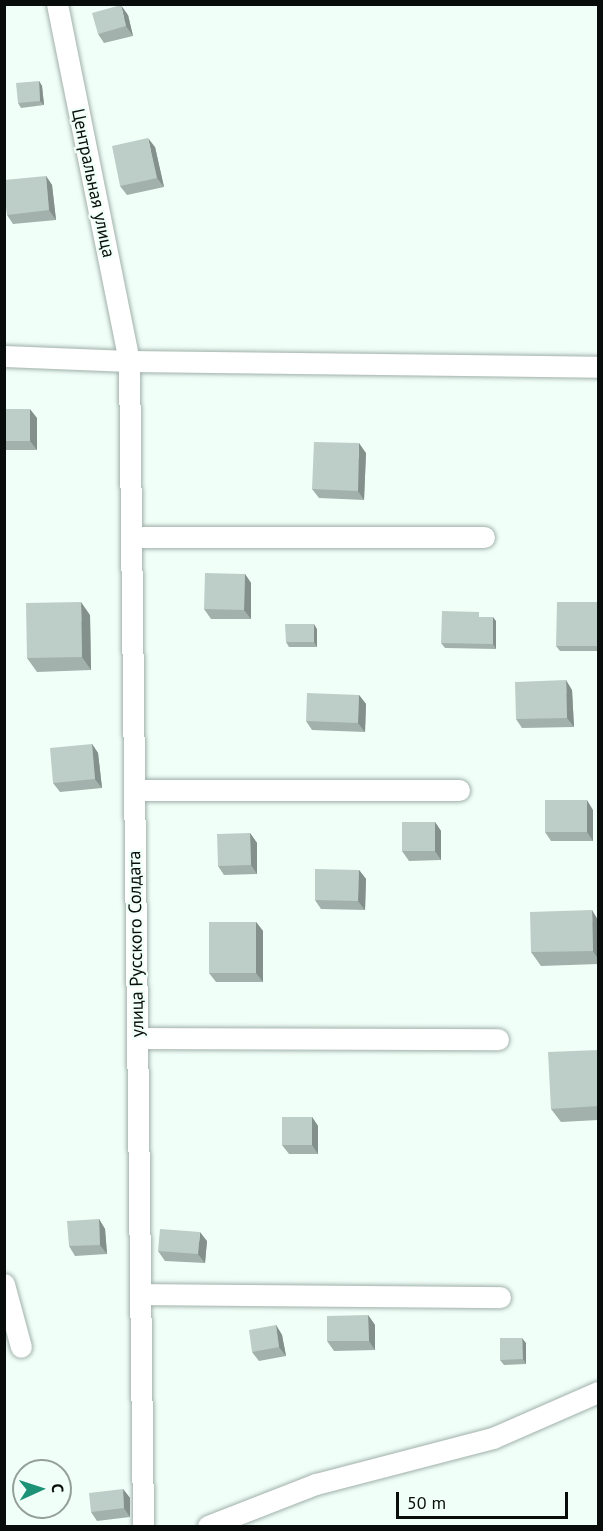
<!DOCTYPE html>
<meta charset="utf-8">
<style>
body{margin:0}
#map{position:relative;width:603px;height:1531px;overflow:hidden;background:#f1fff9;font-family:"PT Sans",sans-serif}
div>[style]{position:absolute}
.roads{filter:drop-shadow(0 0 2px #a0b0aa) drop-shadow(0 0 2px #a0b0aa)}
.minor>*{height:21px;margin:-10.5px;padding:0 10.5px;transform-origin:10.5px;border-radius:10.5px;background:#fff}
.wall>*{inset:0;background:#a3b1ac}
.shaded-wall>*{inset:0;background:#84908c}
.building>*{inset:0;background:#bdcec8}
span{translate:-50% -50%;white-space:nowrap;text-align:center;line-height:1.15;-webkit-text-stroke:4.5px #f1fff9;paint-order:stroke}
.street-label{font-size:18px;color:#080d0b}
.frame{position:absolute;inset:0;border:6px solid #080d0b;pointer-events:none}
.north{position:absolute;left:12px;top:1459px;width:60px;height:60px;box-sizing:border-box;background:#f1fff9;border:2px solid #949e9a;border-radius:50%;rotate:87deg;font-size:16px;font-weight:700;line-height:24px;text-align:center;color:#080d0b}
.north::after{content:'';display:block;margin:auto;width:21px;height:27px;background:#1c9377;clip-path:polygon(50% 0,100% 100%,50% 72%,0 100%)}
.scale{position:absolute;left:396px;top:1492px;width:172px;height:27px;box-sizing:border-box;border:3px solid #080d0b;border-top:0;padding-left:8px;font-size:18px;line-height:21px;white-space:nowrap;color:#080d0b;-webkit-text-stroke:4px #f1fff9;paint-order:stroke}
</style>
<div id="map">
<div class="roads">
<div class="minor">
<div style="left:57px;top:4px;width:364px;rotate:78.6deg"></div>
<div style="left:129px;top:361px;width:1165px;rotate:89.31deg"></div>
<div style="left:4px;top:356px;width:125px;rotate:2.3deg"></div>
<div style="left:129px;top:361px;width:469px;rotate:0.7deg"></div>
<div style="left:132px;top:537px;width:352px"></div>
<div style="left:134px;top:790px;width:325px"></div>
<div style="left:137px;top:1038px;width:361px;rotate:0.2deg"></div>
<div style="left:4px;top:1284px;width:65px;rotate:74.9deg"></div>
<div style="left:140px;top:1294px;width:360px;rotate:0.5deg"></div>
<div style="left:208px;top:1526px;width:116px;rotate:-21.3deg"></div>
<div style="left:316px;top:1484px;width:183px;rotate:-14.6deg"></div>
<div style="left:493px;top:1438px;width:115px;rotate:-23.7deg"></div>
</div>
</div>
<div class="wall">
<div style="clip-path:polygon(128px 15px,133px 36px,104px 43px,98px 34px)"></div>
<div style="clip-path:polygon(39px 81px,42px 86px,44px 105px,21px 108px,18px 103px)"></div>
<div style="clip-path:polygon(155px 147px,164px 187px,127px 195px,120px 186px)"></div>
<div style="clip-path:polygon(46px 176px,52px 185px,56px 220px,13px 224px,7px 215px)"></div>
<div style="clip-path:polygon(4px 409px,37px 418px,37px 450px,4px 450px)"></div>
<div style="clip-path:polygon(366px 453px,364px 500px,319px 498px,312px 489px)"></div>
<div style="clip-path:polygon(245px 574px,251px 583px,251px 619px,211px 619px,204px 609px)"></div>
<div style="clip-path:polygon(598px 602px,598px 651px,560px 651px,556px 646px)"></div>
<div style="clip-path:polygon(90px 615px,91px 670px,37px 672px,27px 658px)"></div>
<div style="clip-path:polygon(483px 617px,496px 621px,496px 649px,445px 648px,441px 643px)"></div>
<div style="clip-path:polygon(317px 629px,317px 647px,289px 647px,286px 642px)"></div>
<div style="clip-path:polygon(572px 690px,574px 727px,522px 728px,516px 719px)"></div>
<div style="clip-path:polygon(359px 695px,366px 704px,365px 732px,312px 730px,306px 721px)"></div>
<div style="clip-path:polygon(92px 744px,98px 753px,102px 788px,60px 792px,53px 783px)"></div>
<div style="clip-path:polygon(593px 810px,593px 841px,551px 841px,545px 832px)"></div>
<div style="clip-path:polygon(435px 822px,441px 831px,441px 860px,409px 861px,402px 851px)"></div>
<div style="clip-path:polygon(250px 833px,257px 843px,257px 874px,224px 875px,218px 866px)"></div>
<div style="clip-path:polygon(359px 870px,366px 879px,365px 910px,321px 909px,315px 900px)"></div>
<div style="clip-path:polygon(598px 920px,598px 964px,541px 966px,531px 952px)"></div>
<div style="clip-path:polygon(256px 922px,263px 931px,263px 982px,216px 982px,209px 973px)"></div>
<div style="clip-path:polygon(598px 1050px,598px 1120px,561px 1122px,551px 1109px)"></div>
<div style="clip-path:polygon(312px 1117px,318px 1126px,318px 1154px,289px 1154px,282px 1145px)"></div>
<div style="clip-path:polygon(99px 1219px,105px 1229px,107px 1254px,75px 1256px,69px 1246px)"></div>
<div style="clip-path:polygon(207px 1241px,205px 1263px,165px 1261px,158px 1251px)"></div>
<div style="clip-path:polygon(368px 1315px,375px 1325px,375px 1350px,334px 1351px,327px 1341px)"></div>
<div style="clip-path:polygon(276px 1325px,282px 1335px,286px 1356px,259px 1361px,252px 1352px)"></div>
<div style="clip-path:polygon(526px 1343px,526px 1364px,504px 1365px,500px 1360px)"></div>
<div style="clip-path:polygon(123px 1489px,130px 1498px,130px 1517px,97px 1521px,91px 1512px)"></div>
</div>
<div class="shaded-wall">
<div style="clip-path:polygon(121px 5px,128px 15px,133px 36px,126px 26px)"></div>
<div style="clip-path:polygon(39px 81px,42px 86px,44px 105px,40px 101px)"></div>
<div style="clip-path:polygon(148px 138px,155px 147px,164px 187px,157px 178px)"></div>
<div style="clip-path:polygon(46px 176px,52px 185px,56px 220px,49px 210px)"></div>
<div style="clip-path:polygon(30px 409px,37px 418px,37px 450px,30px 441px)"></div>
<div style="clip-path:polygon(359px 443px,366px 453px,364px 500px,358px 491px)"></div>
<div style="clip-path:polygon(245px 574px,251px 583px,251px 619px,244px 610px)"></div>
<div style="clip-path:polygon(81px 602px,90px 615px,91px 670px,82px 657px)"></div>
<div style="clip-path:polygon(493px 617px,496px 621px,496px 649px,493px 644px)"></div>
<div style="clip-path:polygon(314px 624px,317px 629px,317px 647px,314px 642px)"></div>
<div style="clip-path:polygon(566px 680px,572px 690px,574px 727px,567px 718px)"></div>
<div style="clip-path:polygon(359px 695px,366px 704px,365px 732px,358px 723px)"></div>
<div style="clip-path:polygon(92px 744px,98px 753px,102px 788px,95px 779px)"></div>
<div style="clip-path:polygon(587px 800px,593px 810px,593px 841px,587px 832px)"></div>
<div style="clip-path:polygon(435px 822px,441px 831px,441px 860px,435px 851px)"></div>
<div style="clip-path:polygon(250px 833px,257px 843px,257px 874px,251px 865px)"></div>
<div style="clip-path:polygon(359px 870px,366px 879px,365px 910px,358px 901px)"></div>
<div style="clip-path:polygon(592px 910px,598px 920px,598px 959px,593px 951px)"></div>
<div style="clip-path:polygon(256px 922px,263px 931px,263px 982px,256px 973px)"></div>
<div style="clip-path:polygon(312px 1117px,318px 1126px,318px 1154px,312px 1145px)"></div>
<div style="clip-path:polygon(99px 1219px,105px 1229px,107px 1254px,100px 1245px)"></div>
<div style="clip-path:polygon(200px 1232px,207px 1241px,205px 1263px,198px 1254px)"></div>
<div style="clip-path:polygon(368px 1315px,375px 1325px,375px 1350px,369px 1341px)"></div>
<div style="clip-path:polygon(276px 1325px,282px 1335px,286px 1356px,279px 1347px)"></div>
<div style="clip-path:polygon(522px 1338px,526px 1343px,526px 1364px,523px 1359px)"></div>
<div style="clip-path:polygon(123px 1489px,130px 1498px,130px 1517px,124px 1508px)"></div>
</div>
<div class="building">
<div style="clip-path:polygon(121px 5px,126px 26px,98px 34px,92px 13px)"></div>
<div style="clip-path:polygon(39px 81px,40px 101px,18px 103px,16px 83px)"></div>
<div style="clip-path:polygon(148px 138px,157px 178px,120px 186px,112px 146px)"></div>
<div style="clip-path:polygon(46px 176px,49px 210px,7px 215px,4px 193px,4px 180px)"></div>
<div style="clip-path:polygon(4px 409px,30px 409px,30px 441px,4px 441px)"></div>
<div style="clip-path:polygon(314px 442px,359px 443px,358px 491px,312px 489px)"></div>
<div style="clip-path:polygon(205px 573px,245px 574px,244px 610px,204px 609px)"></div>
<div style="clip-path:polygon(81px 602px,82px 657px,27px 658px,26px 603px)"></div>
<div style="clip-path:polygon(557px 602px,598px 602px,598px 646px,556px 646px)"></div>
<div style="clip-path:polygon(442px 611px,479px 612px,479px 617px,493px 617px,493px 644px,441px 643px)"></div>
<div style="clip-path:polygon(285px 624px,314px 624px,314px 642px,286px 642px)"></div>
<div style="clip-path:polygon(566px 680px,567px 718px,516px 719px,515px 682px)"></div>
<div style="clip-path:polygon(307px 693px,359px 695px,358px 723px,306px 721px)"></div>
<div style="clip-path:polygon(92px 744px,95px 779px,53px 783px,50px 748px)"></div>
<div style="clip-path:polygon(545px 800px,587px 800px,587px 832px,545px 832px)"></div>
<div style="clip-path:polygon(402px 822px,435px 822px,435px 851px,402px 851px)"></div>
<div style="clip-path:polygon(250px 833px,251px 865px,218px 866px,217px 834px)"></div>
<div style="clip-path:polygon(315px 869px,359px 870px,358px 901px,315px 900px)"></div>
<div style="clip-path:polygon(592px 910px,593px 951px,531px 952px,530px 912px)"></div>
<div style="clip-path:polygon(209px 922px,256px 922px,256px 973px,209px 973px)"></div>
<div style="clip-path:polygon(598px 1050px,598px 1106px,551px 1109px,548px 1052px)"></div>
<div style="clip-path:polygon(282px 1117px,312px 1117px,312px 1145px,282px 1145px)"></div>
<div style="clip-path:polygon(99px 1219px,100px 1245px,69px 1246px,67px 1221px)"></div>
<div style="clip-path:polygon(160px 1229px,200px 1232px,198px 1254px,158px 1251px)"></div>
<div style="clip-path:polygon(368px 1315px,369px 1341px,327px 1341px,327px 1316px)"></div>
<div style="clip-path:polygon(276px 1325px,279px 1347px,252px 1352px,249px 1330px)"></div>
<div style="clip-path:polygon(500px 1338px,522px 1338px,523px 1359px,500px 1360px)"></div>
<div style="clip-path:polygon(123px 1489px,124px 1508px,91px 1512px,89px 1493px)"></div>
</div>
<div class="street-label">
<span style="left:93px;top:183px;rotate:78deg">Центральная улица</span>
<span style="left:136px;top:944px;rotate:-91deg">улица Русского Солдата</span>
</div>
<div class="frame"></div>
<div class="north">С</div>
<div class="scale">50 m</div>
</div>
